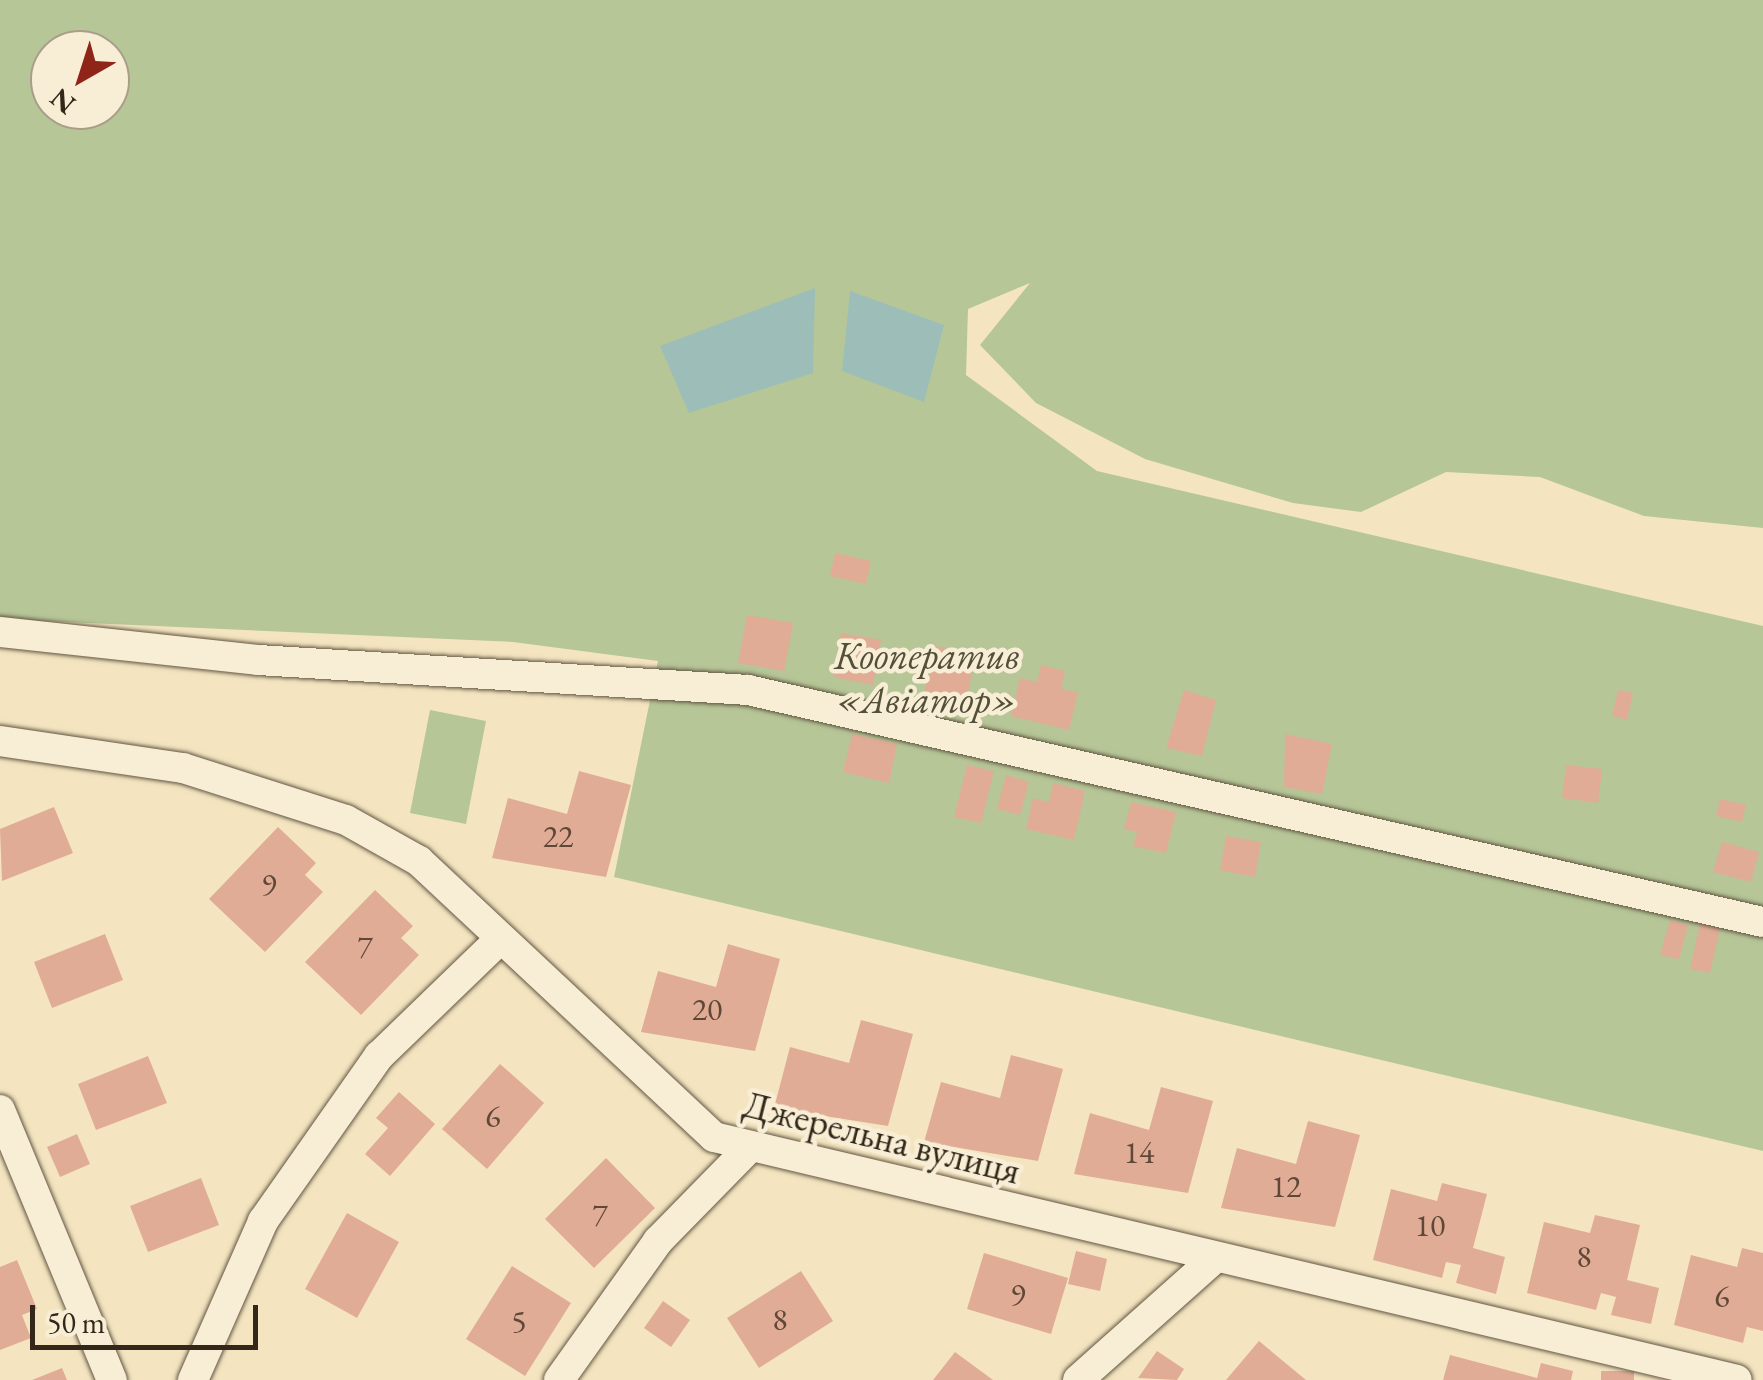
<!DOCTYPE html>
<meta charset="utf-8">
<style>
body{margin:0}
#map{position:relative;width:1763px;height:1380px;overflow:hidden;background:#f4e5c0;font-family:"EB Garamond",serif}
div>[style]{position:absolute}
.green>*{inset:0;background:#b6c697}
.water>*{inset:0;background:#9dbeb8}
.building>*{inset:0;background:#e1ac95}
.roads{filter:drop-shadow(0 0 2px #625643) drop-shadow(0 0 2px #625643)}
.minor>*{height:30px;margin:-15px;padding:0 15px;transform-origin:15px;border-radius:15px;background:#f8eed6}
span{translate:-50% -50%;white-space:nowrap;text-align:center;line-height:1.15;-webkit-text-stroke:9px #f8eed6;paint-order:stroke}
.number-label{font-size:32px;color:#5e4838}
.number-label span{-webkit-text-stroke-width:0}
.park-label{font-size:38px;color:#534f38;font-style:italic}
.street-label{font-size:38px;color:#322719}
.north{position:absolute;left:30px;top:30px;width:100px;height:100px;box-sizing:border-box;background:#f8eed6;border:2px solid #a99e8a;border-radius:50%;rotate:219deg;font-size:28px;font-weight:700;line-height:40px;text-align:center;color:#322719}
.north::after{content:'';display:block;margin:auto;width:35px;height:45px;background:#8f2418;clip-path:polygon(50% 0,100% 100%,50% 72%,0 100%)}
.scale{position:absolute;left:30px;top:1305px;width:228px;height:45px;box-sizing:border-box;border:5px solid #322719;border-top:0;padding-left:12px;font-size:30px;line-height:35px;white-space:nowrap;color:#322719;-webkit-text-stroke:8px #f8eed6;paint-order:stroke}
</style>
<div id="map">
<div class="green">
<div style="clip-path:polygon(evenodd,0 0,1763px 0,1763px 528px,1644px 516px,1540px 477px,1446px 472px,1361px 512px,1293px 503px,1145px 459px,1036px 403px,980px 345px,1030px 283px,968px 309px,966px 375px,1097px 471px,1763px 626px,1763px 1151px,614px 877px,658px 661px,513px 642px,0 619px,0 0,50px 50px,110px 50px,110px 110px,50px 110px,50px 50px)"></div>
<div style="clip-path:polygon(430px 710px,486px 721px,466px 824px,410px 813px)"></div>
</div>
<div class="water">
<div style="clip-path:polygon(815px 288px,813px 373px,689px 413px,660px 346px)"></div>
<div style="clip-path:polygon(850px 291px,944px 325px,924px 402px,842px 371px)"></div>
</div>
<div class="building">
<div style="clip-path:polygon(835px 553px,871px 561px,866px 584px,830px 576px)"></div>
<div style="clip-path:polygon(747px 615px,793px 623px,784px 671px,738px 663px)"></div>
<div style="clip-path:polygon(841px 633px,881px 640px,873px 685px,833px 677px)"></div>
<div style="clip-path:polygon(936px 646px,976px 656px,965px 704px,924px 694px)"></div>
<div style="clip-path:polygon(1041px 665px,1065px 671px,1061px 689px,1078px 692px,1069px 730px,1011px 716px,1020px 678px,1037px 682px)"></div>
<div style="clip-path:polygon(1184px 690px,1216px 700px,1202px 756px,1166px 748px)"></div>
<div style="clip-path:polygon(1618px 690px,1633px 693px,1627px 720px,1612px 716px)"></div>
<div style="clip-path:polygon(852px 734px,897px 744px,889px 783px,843px 772px)"></div>
<div style="clip-path:polygon(1285px 734px,1332px 744px,1322px 794px,1284px 787px)"></div>
<div style="clip-path:polygon(967px 765px,994px 771px,981px 823px,954px 817px)"></div>
<div style="clip-path:polygon(1566px 765px,1602px 769px,1598px 803px,1562px 798px)"></div>
<div style="clip-path:polygon(579px 771px,631px 785px,606px 877px,492px 858px,508px 798px,567px 814px)"></div>
<div style="clip-path:polygon(1006px 775px,1029px 782px,1020px 815px,997px 809px)"></div>
<div style="clip-path:polygon(1053px 783px,1085px 791px,1074px 840px,1026px 829px,1033px 798px,1049px 802px)"></div>
<div style="clip-path:polygon(1720px 799px,1746px 805px,1742px 822px,1716px 816px)"></div>
<div style="clip-path:polygon(1131px 802px,1176px 812px,1166px 853px,1133px 846px,1137px 832px,1124px 829px)"></div>
<div style="clip-path:polygon(54px 807px,73px 853px,2px 881px,0 829px)"></div>
<div style="clip-path:polygon(278px 827px,316px 863px,305px 875px,323px 892px,265px 952px,209px 899px)"></div>
<div style="clip-path:polygon(1226px 836px,1261px 842px,1255px 877px,1220px 870px)"></div>
<div style="clip-path:polygon(1722px 842px,1759px 852px,1751px 882px,1713px 872px)"></div>
<div style="clip-path:polygon(375px 890px,413px 926px,401px 938px,419px 955px,361px 1015px,305px 962px)"></div>
<div style="clip-path:polygon(1670px 920px,1688px 925px,1679px 959px,1660px 955px)"></div>
<div style="clip-path:polygon(1700px 923px,1720px 928px,1710px 973px,1690px 969px)"></div>
<div style="clip-path:polygon(105px 934px,123px 980px,52px 1008px,34px 962px)"></div>
<div style="clip-path:polygon(728px 944px,780px 959px,755px 1051px,641px 1032px,658px 971px,716px 987px)"></div>
<div style="clip-path:polygon(861px 1020px,913px 1034px,888px 1126px,774px 1108px,790px 1047px,849px 1063px)"></div>
<div style="clip-path:polygon(1011px 1055px,1063px 1069px,1038px 1161px,924px 1142px,941px 1082px,1000px 1098px)"></div>
<div style="clip-path:polygon(148px 1056px,167px 1103px,96px 1130px,78px 1084px)"></div>
<div style="clip-path:polygon(500px 1064px,544px 1103px,487px 1169px,442px 1129px)"></div>
<div style="clip-path:polygon(1161px 1087px,1213px 1101px,1188px 1193px,1074px 1174px,1090px 1113px,1149px 1130px)"></div>
<div style="clip-path:polygon(399px 1092px,435px 1124px,390px 1176px,365px 1154px,388px 1128px,376px 1118px)"></div>
<div style="clip-path:polygon(1308px 1121px,1360px 1135px,1335px 1227px,1221px 1208px,1237px 1148px,1296px 1164px)"></div>
<div style="clip-path:polygon(77px 1134px,90px 1164px,60px 1177px,47px 1147px)"></div>
<div style="clip-path:polygon(606px 1158px,655px 1208px,594px 1268px,545px 1219px)"></div>
<div style="clip-path:polygon(201px 1178px,219px 1225px,148px 1252px,130px 1206px)"></div>
<div style="clip-path:polygon(1442px 1183px,1487px 1194px,1473px 1248px,1505px 1257px,1496px 1294px,1456px 1283px,1461px 1265px,1446px 1262px,1442px 1278px,1373px 1260px,1391px 1189px,1437px 1201px)"></div>
<div style="clip-path:polygon(347px 1213px,399px 1242px,357px 1318px,305px 1289px)"></div>
<div style="clip-path:polygon(1595px 1215px,1640px 1225px,1627px 1280px,1659px 1288px,1651px 1324px,1611px 1315px,1616px 1297px,1601px 1293px,1596px 1310px,1527px 1293px,1544px 1222px,1590px 1233px)"></div>
<div style="clip-path:polygon(1742px 1248px,1763px 1253px,1763px 1331px,1747px 1327px,1743px 1343px,1674px 1325px,1691px 1255px,1737px 1267px)"></div>
<div style="clip-path:polygon(1076px 1251px,1107px 1259px,1100px 1291px,1068px 1284px)"></div>
<div style="clip-path:polygon(984px 1253px,1068px 1278px,1051px 1334px,967px 1309px)"></div>
<div style="clip-path:polygon(17px 1260px,37px 1309px,22px 1315px,31px 1338px,0 1350px,0 1267px)"></div>
<div style="clip-path:polygon(512px 1266px,571px 1303px,525px 1376px,466px 1339px)"></div>
<div style="clip-path:polygon(801px 1271px,833px 1321px,759px 1368px,727px 1318px)"></div>
<div style="clip-path:polygon(663px 1301px,690px 1320px,671px 1347px,644px 1328px)"></div>
<div style="clip-path:polygon(1259px 1341px,1306px 1380px,1226px 1380px)"></div>
<div style="clip-path:polygon(1157px 1351px,1184px 1369px,1177px 1380px,1138px 1378px)"></div>
<div style="clip-path:polygon(955px 1352px,993px 1380px,933px 1380px)"></div>
<div style="clip-path:polygon(1450px 1355px,1537px 1378px,1541px 1363px,1573px 1371px,1571px 1380px,1443px 1380px)"></div>
<div style="clip-path:polygon(62px 1368px,67px 1380px,32px 1380px)"></div>
<div style="clip-path:polygon(1601px 1371px,1634px 1371px,1634px 1380px,1601px 1380px)"></div>
</div>
<div class="roads">
<div class="minor">
<div style="left:0;top:632px;width:260px;rotate:6.2deg"></div>
<div style="left:258px;top:660px;width:491px;rotate:3.5deg"></div>
<div style="left:748px;top:690px;width:1041px;rotate:12.88deg"></div>
<div style="left:0;top:741px;width:185px;rotate:8.4deg"></div>
<div style="left:183px;top:768px;width:171px;rotate:17.7deg"></div>
<div style="left:346px;top:820px;width:84px;rotate:29.3deg"></div>
<div style="left:419px;top:861px;width:404px;rotate:43.1deg"></div>
<div style="left:714px;top:1137px;width:1051px;rotate:13.36deg"></div>
<div style="left:0;top:1110px;width:292px;rotate:67.5deg"></div>
<div style="left:193px;top:1380px;width:174px;rotate:-66.2deg"></div>
<div style="left:263px;top:1221px;width:202px;rotate:-54.9deg"></div>
<div style="left:379px;top:1056px;width:168px;rotate:-44deg"></div>
<div style="left:559px;top:1380px;width:171px;rotate:-54.5deg"></div>
<div style="left:658px;top:1241px;width:132px;rotate:-45.6deg"></div>
<div style="left:1078px;top:1380px;width:183px;rotate:-41.7deg"></div>
</div>
</div>
<div class="number-label">
<span style="left:558px;top:836px">22</span>
<span style="left:269px;top:884px">9</span>
<span style="left:365px;top:946px">7</span>
<span style="left:707px;top:1009px">20</span>
<span style="left:493px;top:1116px">6</span>
<span style="left:1139px;top:1152px">14</span>
<span style="left:1286px;top:1186px">12</span>
<span style="left:600px;top:1214px">7</span>
<span style="left:1430px;top:1225px">10</span>
<span style="left:1584px;top:1256px">8</span>
<span style="left:1018px;top:1294px">9</span>
<span style="left:1722px;top:1296px">6</span>
<span style="left:780px;top:1319px">8</span>
<span style="left:519px;top:1321px">5</span>
</div>
<div class="park-label">
<span style="left:927px;top:677px">Кооператив<br>«Авіатор»</span>
</div>
<div class="street-label">
<span style="left:882px;top:1137px;rotate:14deg">Джерельна вулиця</span>
</div>
<div class="north">N</div>
<div class="scale">50 m</div>
</div>
